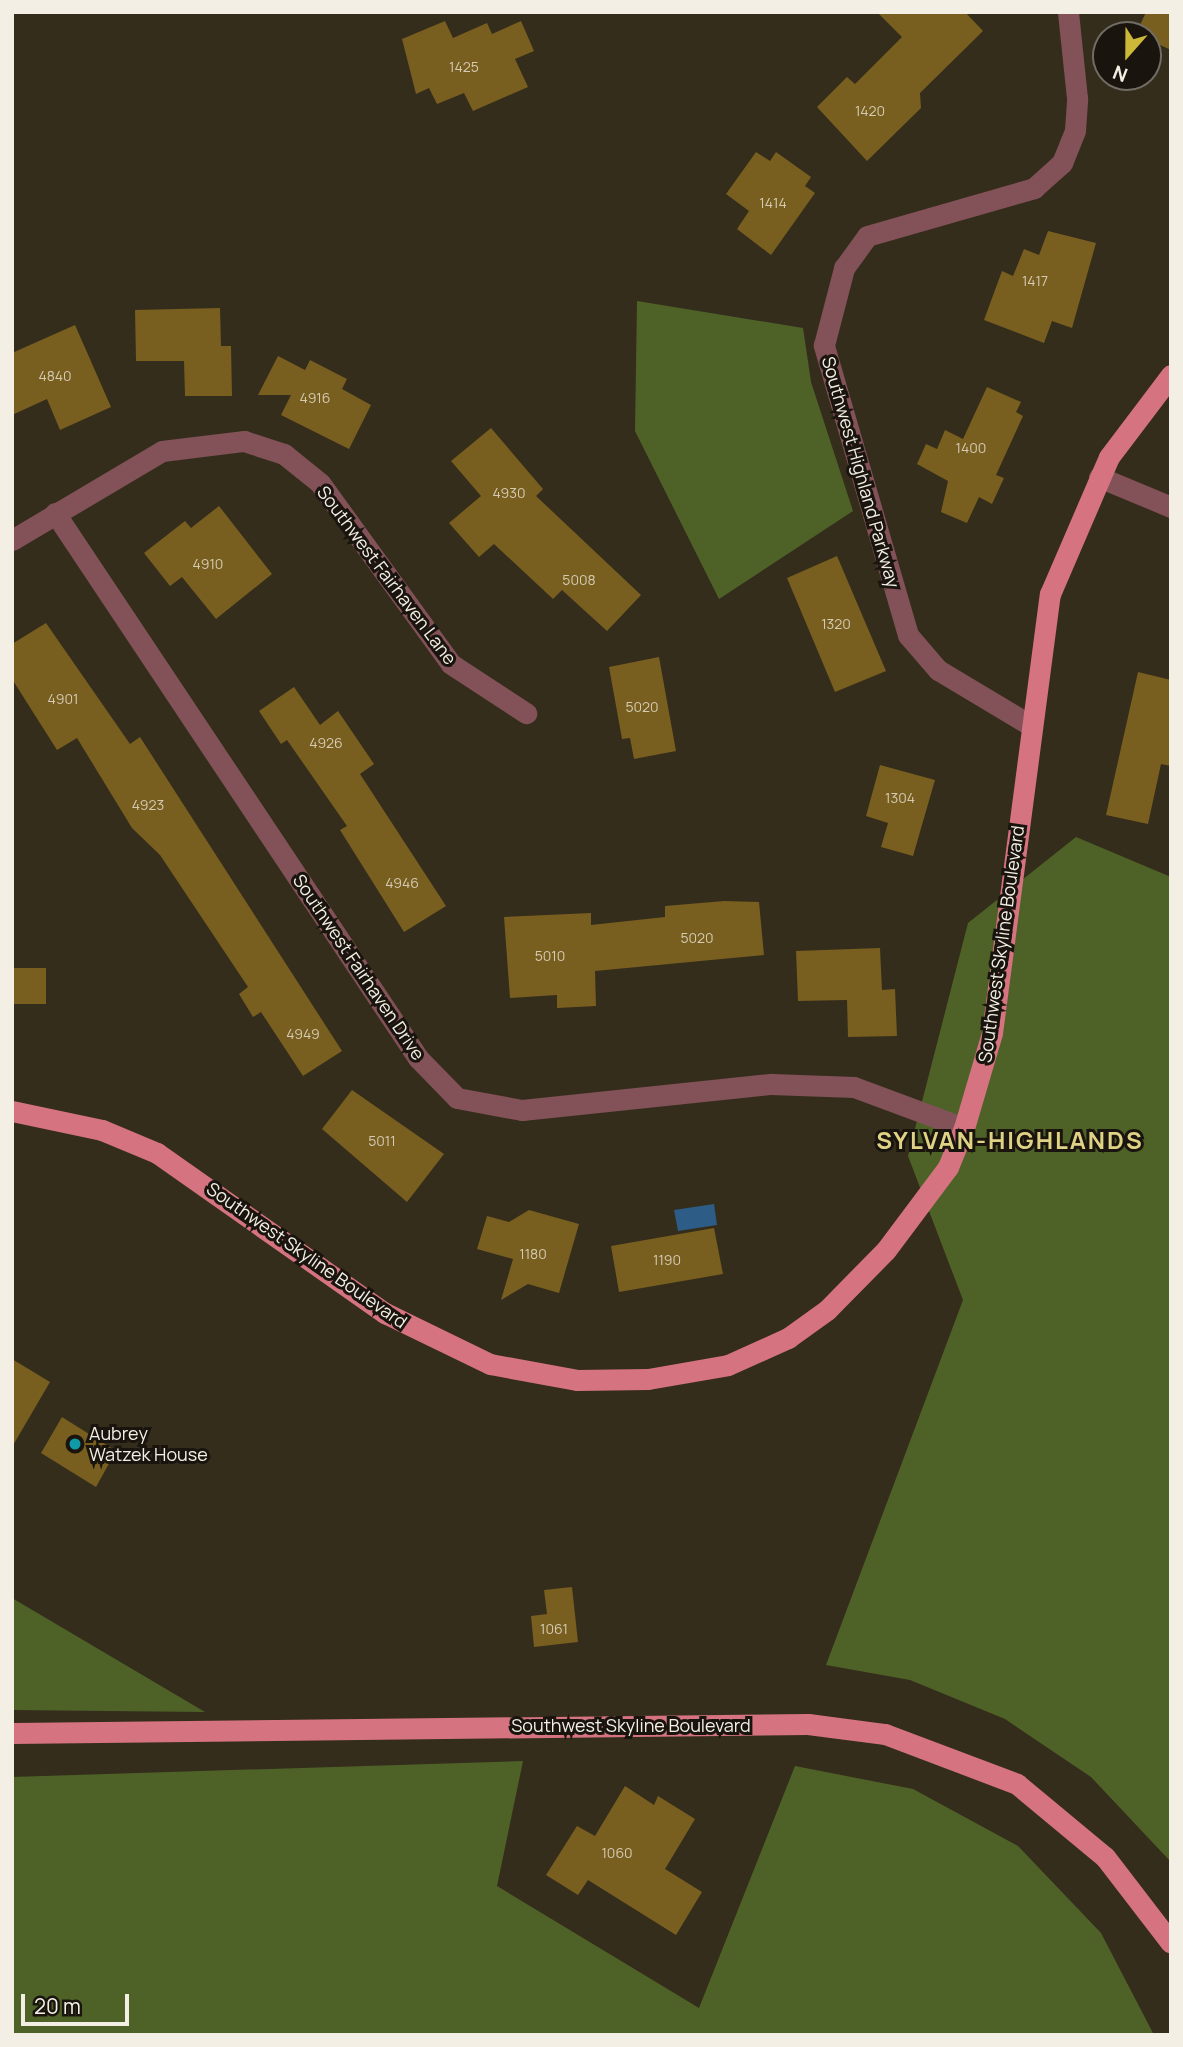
<!DOCTYPE html>
<style>
body{margin:0}
#map{position:relative;width:1183px;height:2047px;overflow:hidden;background:#352d1c;font-family:Manrope,sans-serif}
div>[style]{position:absolute}
.forest>*{inset:0;background:#4e6228}
.water>*{inset:0;background:#2d5c87}
.building>*{inset:0;background:#785e1f}
.minor>*{height:21px;margin:-10.5px;padding:0 10.5px;transform-origin:10.5px;border-radius:10.5px;background:#835258}
.major>*{height:21px;margin:-10.5px;padding:0 10.5px;transform-origin:10.5px;border-radius:10.5px;background:#d67380}
.dots>*{width:19px;height:19px;translate:-50% -50%;box-sizing:border-box;border:4px solid #19150e;border-radius:50%}
span{translate:-50% -50%;white-space:nowrap;text-align:center;line-height:1.15;-webkit-text-stroke:6px #19150e;paint-order:stroke}
.number-label{font-size:14px;color:#d5cbb3}
.number-label span{-webkit-text-stroke-width:0}
.street-label{font-size:18px;color:#f4efe4}
.poi-label{font-size:18px;color:#f4efe4}
.left{translate:0 -50%;text-align:left}
.district-label{font-size:24px;color:#e0d284;font-weight:700;letter-spacing:2px}
.frame{position:absolute;inset:0;border:14px solid #f4efe4;pointer-events:none}
.north{position:absolute;left:1092px;top:21px;width:70px;height:70px;box-sizing:border-box;background:#19150e;border:2px solid #716c64;border-radius:50%;rotate:201deg;font-size:19px;font-weight:700;line-height:28px;text-align:center;color:#f4efe4}
.north::after{content:'';display:block;margin:auto;width:24px;height:32px;background:#ceb837;clip-path:polygon(50% 0,100% 100%,50% 72%,0 100%)}
.scale{position:absolute;left:21px;top:1994px;width:108px;height:32px;box-sizing:border-box;border:4px solid #f4efe4;border-top:0;padding-left:9px;font-size:21px;line-height:24px;white-space:nowrap;color:#f4efe4;-webkit-text-stroke:5px #19150e;paint-order:stroke}
</style>
<div id="map">
<div class="forest">
<div style="clip-path:polygon(637px 301px,803px 328px,811px 382px,853px 511px,719px 599px,635px 431px)"></div>
<div style="clip-path:polygon(1076px 837px,1171px 877px,1171px 1862px,1091px 1777px,1005px 1719px,910px 1680px,826px 1665px,963px 1300px,908px 1156px,968px 923px)"></div>
<div style="clip-path:polygon(12px 1598px,205px 1712px,12px 1710px)"></div>
<div style="clip-path:polygon(523px 1761px,497px 1886px,699px 2008px,795px 1766px,913px 1789px,1018px 1846px,1101px 1933px,1154px 2035px,12px 2035px,12px 1777px)"></div>
</div>
<div class="water">
<div style="clip-path:polygon(714px 1204px,717px 1225px,678px 1231px,674px 1210px)"></div>
</div>
<div class="building">
<div style="clip-path:polygon(877px 12px,965px 12px,983px 31px,920px 93px,921px 108px,867px 161px,817px 107px,847px 77px,855px 84px,902px 37px)"></div>
<div style="clip-path:polygon(1146px 12px,1171px 12px,1171px 50px,1136px 34px)"></div>
<div style="clip-path:polygon(445px 21px,453px 38px,487px 23px,492px 34px,521px 21px,534px 51px,515px 59px,528px 87px,473px 111px,464px 93px,437px 104px,429px 88px,416px 94px,402px 39px)"></div>
<div style="clip-path:polygon(756px 152px,770px 161px,776px 152px,811px 177px,805px 186px,815px 193px,771px 255px,737px 229px,749px 211px,726px 194px)"></div>
<div style="clip-path:polygon(1048px 231px,1096px 243px,1072px 328px,1052px 321px,1044px 343px,984px 320px,1002px 271px,1013px 276px,1024px 249px,1039px 255px)"></div>
<div style="clip-path:polygon(220px 308px,221px 346px,231px 346px,232px 396px,185px 396px,184px 361px,136px 361px,135px 310px)"></div>
<div style="clip-path:polygon(75px 325px,111px 407px,60px 430px,47px 399px,12px 415px,12px 353px)"></div>
<div style="clip-path:polygon(278px 356px,305px 370px,310px 360px,347px 379px,342px 389px,371px 405px,349px 449px,281px 415px,291px 395px,258px 395px)"></div>
<div style="clip-path:polygon(987px 387px,1021px 402px,1016px 412px,1023px 416px,996px 475px,1004px 478px,992px 504px,979px 497px,967px 523px,941px 512px,948px 481px,917px 464px,926px 444px,937px 449px,945px 430px,963px 439px)"></div>
<div style="clip-path:polygon(491px 428px,543px 489px,536px 496px,641px 595px,607px 631px,562px 590px,553px 599px,494px 544px,479px 557px,449px 523px,481px 496px,451px 461px)"></div>
<div style="clip-path:polygon(219px 506px,272px 574px,216px 619px,182px 577px,170px 586px,144px 553px,185px 521px,191px 528px)"></div>
<div style="clip-path:polygon(837px 556px,886px 671px,835px 692px,787px 578px)"></div>
<div style="clip-path:polygon(46px 623px,130px 744px,140px 737px,342px 1051px,303px 1076px,261px 1012px,253px 1017px,239px 994px,248px 987px,160px 855px,132px 828px,77px 738px,57px 750px,12px 679px,12px 644px)"></div>
<div style="clip-path:polygon(659px 657px,676px 751px,634px 759px,630px 738px,622px 739px,609px 667px)"></div>
<div style="clip-path:polygon(1138px 672px,1171px 680px,1171px 766px,1161px 764px,1148px 824px,1106px 815px)"></div>
<div style="clip-path:polygon(294px 687px,320px 725px,338px 711px,374px 764px,360px 774px,446px 906px,404px 932px,340px 830px,347px 826px,287px 740px,281px 744px,259px 711px)"></div>
<div style="clip-path:polygon(880px 765px,935px 780px,913px 856px,881px 847px,888px 823px,866px 816px)"></div>
<div style="clip-path:polygon(724px 901px,759px 902px,764px 955px,595px 971px,596px 1006px,557px 1008px,557px 995px,510px 998px,504px 917px,591px 913px,591px 925px,665px 917px,665px 906px)"></div>
<div style="clip-path:polygon(880px 948px,882px 990px,895px 989px,897px 1036px,848px 1037px,847px 1000px,798px 1001px,796px 951px)"></div>
<div style="clip-path:polygon(12px 968px,46px 968px,46px 1004px,12px 1004px)"></div>
<div style="clip-path:polygon(352px 1090px,444px 1154px,407px 1202px,322px 1129px)"></div>
<div style="clip-path:polygon(529px 1210px,579px 1224px,559px 1293px,528px 1284px,501px 1300px,513px 1259px,477px 1249px,487px 1216px,509px 1222px)"></div>
<div style="clip-path:polygon(714px 1228px,723px 1274px,619px 1292px,611px 1246px)"></div>
<div style="clip-path:polygon(12px 1359px,50px 1382px,12px 1447px)"></div>
<div style="clip-path:polygon(62px 1417px,116px 1451px,96px 1487px,41px 1453px)"></div>
<div style="clip-path:polygon(572px 1587px,578px 1642px,534px 1647px,531px 1616px,547px 1614px,544px 1590px)"></div>
<div style="clip-path:polygon(625px 1786px,654px 1805px,658px 1796px,695px 1819px,665px 1869px,702px 1892px,676px 1935px,588px 1880px,578px 1895px,546px 1875px,577px 1826px,595px 1836px)"></div>
</div>
<div class="minor">
<div style="left:1099px;top:477px;width:78px;rotate:22.6deg"></div>
<div style="left:55px;top:513px;width:655px;rotate:56.33deg"></div>
<div style="left:418px;top:1058px;width:56px;rotate:45.7deg"></div>
<div style="left:457px;top:1098px;width:66px;rotate:10.5deg"></div>
<div style="left:522px;top:1110px;width:250px;rotate:-6deg"></div>
<div style="left:771px;top:1084px;width:83px;rotate:2.1deg"></div>
<div style="left:854px;top:1087px;width:117px;rotate:20.4deg"></div>
<div style="left:12px;top:540px;width:174px;rotate:-30.7deg"></div>
<div style="left:162px;top:451px;width:83px;rotate:-7deg"></div>
<div style="left:244px;top:441px;width:42px;rotate:18deg"></div>
<div style="left:284px;top:454px;width:46px;rotate:38.9deg"></div>
<div style="left:320px;top:483px;width:223px;rotate:54.1deg"></div>
<div style="left:451px;top:664px;width:90px;rotate:33.2deg"></div>
<div style="left:1030px;top:725px;width:107px;rotate:-149.1deg"></div>
<div style="left:938px;top:670px;width:46px;rotate:-130.6deg"></div>
<div style="left:908px;top:635px;width:302px;rotate:-106.2deg"></div>
<div style="left:824px;top:345px;width:80px;rotate:-75.4deg"></div>
<div style="left:844px;top:268px;width:39px;rotate:-54deg"></div>
<div style="left:867px;top:236px;width:174px;rotate:-16deg"></div>
<div style="left:1034px;top:188px;width:38px;rotate:-42deg"></div>
<div style="left:1062px;top:163px;width:35px;rotate:-68deg"></div>
<div style="left:1075px;top:130px;width:32px;rotate:-86deg"></div>
<div style="left:1077px;top:98px;width:86px;rotate:-96deg"></div>
</div>
<div class="major">
<div style="left:12px;top:1111px;width:92px;rotate:11.9deg"></div>
<div style="left:102px;top:1130px;width:60px;rotate:22.7deg"></div>
<div style="left:157px;top:1153px;width:279px;rotate:35.1deg"></div>
<div style="left:385px;top:1313px;width:117px;rotate:25.9deg"></div>
<div style="left:490px;top:1364px;width:88px;rotate:10.4deg"></div>
<div style="left:577px;top:1380px;width:71px;rotate:-0.8deg"></div>
<div style="left:648px;top:1379px;width:81px;rotate:-9.9deg"></div>
<div style="left:728px;top:1365px;width:66px;rotate:-24.2deg"></div>
<div style="left:788px;top:1338px;width:48px;rotate:-35.7deg"></div>
<div style="left:827px;top:1310px;width:84px;rotate:-45.5deg"></div>
<div style="left:886px;top:1250px;width:104px;rotate:-53.2deg"></div>
<div style="left:948px;top:1167px;width:42px;rotate:-67.7deg"></div>
<div style="left:964px;top:1128px;width:99px;rotate:-73.6deg"></div>
<div style="left:992px;top:1033px;width:443px;rotate:-82.5deg"></div>
<div style="left:1050px;top:594px;width:149px;rotate:-66.7deg"></div>
<div style="left:1109px;top:457px;width:103px;rotate:-52.9deg"></div>
<div style="left:12px;top:1733px;width:796px;rotate:-0.65deg"></div>
<div style="left:808px;top:1724px;width:78px;rotate:7.4deg"></div>
<div style="left:885px;top:1734px;width:141px;rotate:20.7deg"></div>
<div style="left:1017px;top:1784px;width:114px;rotate:39.7deg"></div>
<div style="left:1105px;top:1857px;width:108px;rotate:52.5deg"></div>
</div>
<div class="dots">
<div style="left:75px;top:1444px;background:#0f9aa8"></div>
</div>
<div class="number-label">
<span style="left:464px;top:67px">1425</span>
<span style="left:870px;top:111px">1420</span>
<span style="left:773px;top:203px">1414</span>
<span style="left:1035px;top:281px">1417</span>
<span style="left:55px;top:376px">4840</span>
<span style="left:315px;top:398px">4916</span>
<span style="left:971px;top:448px">1400</span>
<span style="left:509px;top:493px">4930</span>
<span style="left:208px;top:564px">4910</span>
<span style="left:579px;top:580px">5008</span>
<span style="left:836px;top:624px">1320</span>
<span style="left:63px;top:699px">4901</span>
<span style="left:642px;top:707px">5020</span>
<span style="left:326px;top:743px">4926</span>
<span style="left:900px;top:798px">1304</span>
<span style="left:148px;top:805px">4923</span>
<span style="left:402px;top:883px">4946</span>
<span style="left:697px;top:938px">5020</span>
<span style="left:550px;top:956px">5010</span>
<span style="left:303px;top:1034px">4949</span>
<span style="left:382px;top:1141px">5011</span>
<span style="left:533px;top:1254px">1180</span>
<span style="left:667px;top:1260px">1190</span>
<span style="left:554px;top:1629px">1061</span>
<span style="left:617px;top:1853px">1060</span>
</div>
<div class="street-label">
<span style="left:861px;top:472px;rotate:74deg">Southwest Highland Parkway</span>
<span style="left:387px;top:575px;rotate:53deg">Southwest Fairhaven Lane</span>
<span style="left:1001px;top:944px;rotate:-82deg">Southwest Skyline Boulevard</span>
<span style="left:359px;top:967px;rotate:56deg">Southwest Fairhaven Drive</span>
<span style="left:307px;top:1255px;rotate:35deg">Southwest Skyline Boulevard</span>
<span style="left:631px;top:1725px">Southwest Skyline Boulevard</span>
</div>
<div class="poi-label">
<span class="left" style="left:89px;top:1444px">Aubrey<br>Watzek House</span>
</div>
<div class="district-label">
<span style="left:1010px;top:1140px">SYLVAN-HIGHLANDS</span>
</div>
<div class="frame"></div>
<div class="north">N</div>
<div class="scale">20 m</div>
</div>
